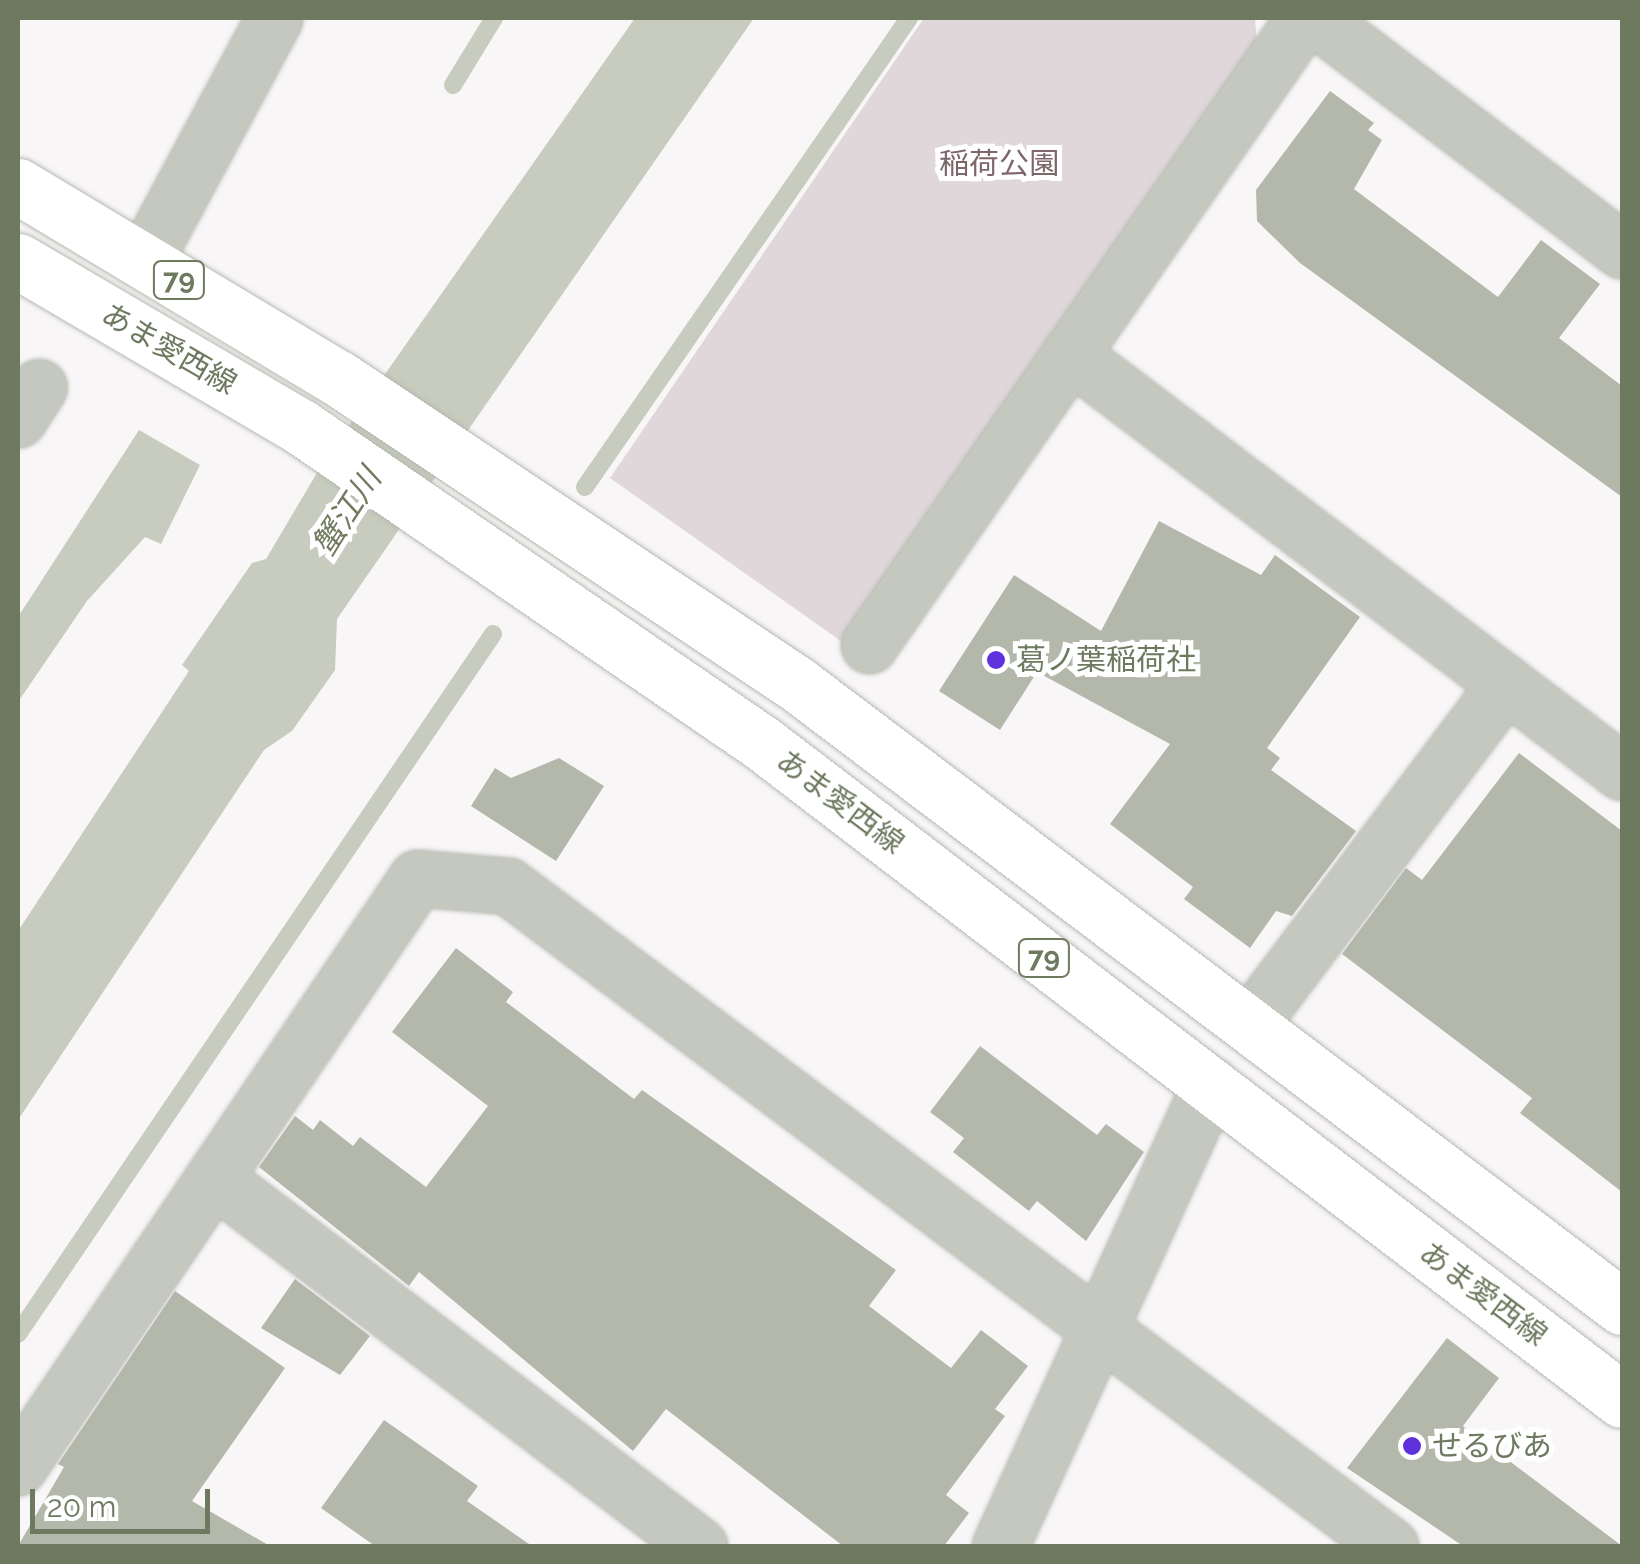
<!DOCTYPE html>
<meta charset="utf-8">
<style>
body{margin:0}
#map{position:relative;width:1640px;height:1564px;overflow:hidden;background:#f9f6f8;font-family:Raleway,"Noto Sans JP",sans-serif}
div>[style]{position:absolute}
.green>*{inset:0;background:#dfd7da}
.water>*{inset:0;background:#c8ccbe}
.stream>*{height:18px;margin:-9px;padding:0 9px;transform-origin:9px;border-radius:9px;background:#c8ccbe}
.building>*{inset:0;background:#b3b8ab}
.roads{filter:drop-shadow(0 0 2px #b6bab1) drop-shadow(0 0 2px #b6bab1)}
.street>*{height:55px;margin:-27.5px;padding:0 27.5px;transform-origin:27.5px;border-radius:27.5px;background:#c4c8bf}
.primary>*{height:55px;margin:-27.5px;padding:0 27.5px;transform-origin:27.5px;border-radius:27.5px;background:#fff}
.dots>*{width:28px;height:28px;translate:-50% -50%;box-sizing:border-box;border:5px solid #fff;border-radius:50%}
span{translate:-50% -50%;white-space:nowrap;text-align:center;line-height:1.15;-webkit-text-stroke:10px #fff;paint-order:stroke}
.shield-label span{padding:2px 8px;background:#fff;border:2px solid;border-radius:8px;-webkit-text-stroke-width:0}
.shield-label{font-size:28px;color:#6e7a60;font-weight:700}
.park-label{font-size:30px;color:#7d676b}
.street-label{font-size:30px;color:#6e7a60}
.poi-label{font-size:30px;color:#6e7a60}
.left{translate:0 -50%;text-align:left}
.water-label{font-size:32px;color:#727a5f;font-style:italic}
.frame{position:absolute;inset:0;border:20px solid #6e7a60;pointer-events:none}
.scale{position:absolute;left:30px;top:1489px;width:180px;height:45px;box-sizing:border-box;border:5px solid #6e7a60;border-top:0;padding-left:12px;font-size:30px;line-height:35px;white-space:nowrap;color:#6e7a60;-webkit-text-stroke:8px #fff;paint-order:stroke}
</style>
<div id="map">
<div class="green">
<div style="clip-path:polygon(924px 18px,1255px 18px,1257px 45px,845px 644px,610px 478px)"></div>
</div>
<div class="water">
<div style="clip-path:polygon(635px 18px,754px 18px,337px 619px,335px 670px,292px 731px,264px 750px,18px 1120px,18px 931px,189px 671px,182px 665px,252px 563px,266px 559px,324px 461px)"></div>
<div style="clip-path:polygon(139px 430px,200px 465px,161px 544px,145px 537px,87px 601px,18px 702px,18px 617px)"></div>
</div>
<div class="stream">
<div style="left:453px;top:85px;width:79px;rotate:-58.5deg"></div>
<div style="left:585px;top:487px;width:570px;rotate:-55.36deg"></div>
<div style="left:18px;top:1334px;width:846px;rotate:-55.84deg"></div>
</div>
<div class="building">
<div style="clip-path:polygon(1330px 91px,1374px 123px,1368px 130px,1382px 140px,1354px 189px,1498px 297px,1541px 240px,1600px 284px,1559px 338px,1622px 386px,1622px 497px,1300px 263px,1257px 221px,1256px 190px)"></div>
<div style="clip-path:polygon(1159px 521px,1261px 575px,1275px 555px,1360px 617px,1267px 748px,1280px 758px,1271px 770px,1356px 831px,1292px 916px,1276px 911px,1250px 948px,1184px 899px,1193px 887px,1110px 824px,1170px 744px,1037px 672px,1000px 730px,939px 691px,1014px 575px,1101px 631px)"></div>
<div style="clip-path:polygon(1519px 753px,1622px 831px,1622px 1192px,1520px 1113px,1532px 1098px,1342px 954px,1406px 868px,1422px 880px)"></div>
<div style="clip-path:polygon(559px 758px,604px 786px,556px 861px,471px 806px,495px 768px,511px 778px)"></div>
<div style="clip-path:polygon(456px 948px,513px 992px,506px 1002px,634px 1099px,642px 1090px,896px 1270px,869px 1306px,951px 1368px,981px 1330px,1028px 1366px,995px 1409px,1005px 1416px,946px 1495px,969px 1513px,944px 1546px,843px 1546px,666px 1409px,633px 1451px,419px 1272px,409px 1286px,259px 1167px,295px 1116px,313px 1130px,320px 1120px,353px 1146px,360px 1137px,426px 1187px,488px 1106px,392px 1032px)"></div>
<div style="clip-path:polygon(980px 1046px,1097px 1135px,1106px 1124px,1144px 1152px,1086px 1241px,1037px 1201px,1029px 1211px,953px 1152px,964px 1138px,930px 1112px)"></div>
<div style="clip-path:polygon(295px 1279px,370px 1336px,340px 1375px,261px 1328px)"></div>
<div style="clip-path:polygon(175px 1291px,285px 1368px,192px 1501px,270px 1546px,18px 1546px,64px 1467px,58px 1464px)"></div>
<div style="clip-path:polygon(1447px 1338px,1499px 1378px,1463px 1426px,1622px 1546px,1463px 1546px,1347px 1468px)"></div>
<div style="clip-path:polygon(384px 1420px,478px 1486px,467px 1501px,532px 1546px,375px 1546px,321px 1508px)"></div>
</div>
<div class="roads">
<div class="street">
<div style="left:1315px;top:18px;width:385px;rotate:37.1deg"></div>
<div style="left:145px;top:259px;width:273px;rotate:-61.8deg"></div>
<div style="left:1070px;top:354px;width:692px;rotate:37.13deg"></div>
<div style="left:18px;top:419px;width:38px;rotate:-57deg"></div>
<div style="left:869px;top:645px;width:763px;rotate:-55.25deg"></div>
<div style="left:1249px;top:1025px;width:427px;rotate:-53deg"></div>
<div style="left:214px;top:1178px;width:609px;rotate:37.19deg"></div>
<div style="left:18px;top:1467px;width:711px;rotate:-55.89deg"></div>
<div style="left:417px;top:878px;width:91px;rotate:5deg"></div>
<div style="left:508px;top:886px;width:1102px;rotate:36.81deg"></div>
<div style="left:1000px;top:1546px;width:507px;rotate:-65.51deg"></div>
</div>
<div class="primary">
<div style="left:18px;top:186px;width:373px;rotate:31deg"></div>
<div style="left:338px;top:378px;width:552px;rotate:33.69deg"></div>
<div style="left:797px;top:684px;width:1034px;rotate:37.06deg"></div>
<div style="left:18px;top:261px;width:328px;rotate:30.4deg"></div>
<div style="left:301px;top:427px;width:559px;rotate:34.43deg"></div>
<div style="left:762px;top:743px;width:1082px;rotate:37.38deg"></div>
</div>
</div>
<div class="dots">
<div style="left:996px;top:660px;background:#5f31dd"></div>
<div style="left:1412px;top:1446px;background:#5f31dd"></div>
</div>
<div class="shield-label">
<span style="left:179px;top:280px">79</span>
<span style="left:1044px;top:958px">79</span>
</div>
<div class="park-label">
<span style="left:999px;top:164px">稲荷公園</span>
</div>
<div class="street-label">
<span style="left:169px;top:349px;rotate:30deg">あま愛西線</span>
<span style="left:840px;top:802px;rotate:37deg">あま愛西線</span>
<span style="left:1483px;top:1294px;rotate:37deg">あま愛西線</span>
</div>
<div class="poi-label">
<span class="left" style="left:1016px;top:660px">葛ノ葉稲荷社</span>
<span class="left" style="left:1432px;top:1446px">せるびあ</span>
</div>
<div class="water-label">
<span style="left:347px;top:512px;rotate:-57deg">蟹江川</span>
</div>
<div class="frame"></div>
<div class="scale">20 m</div>
</div>
